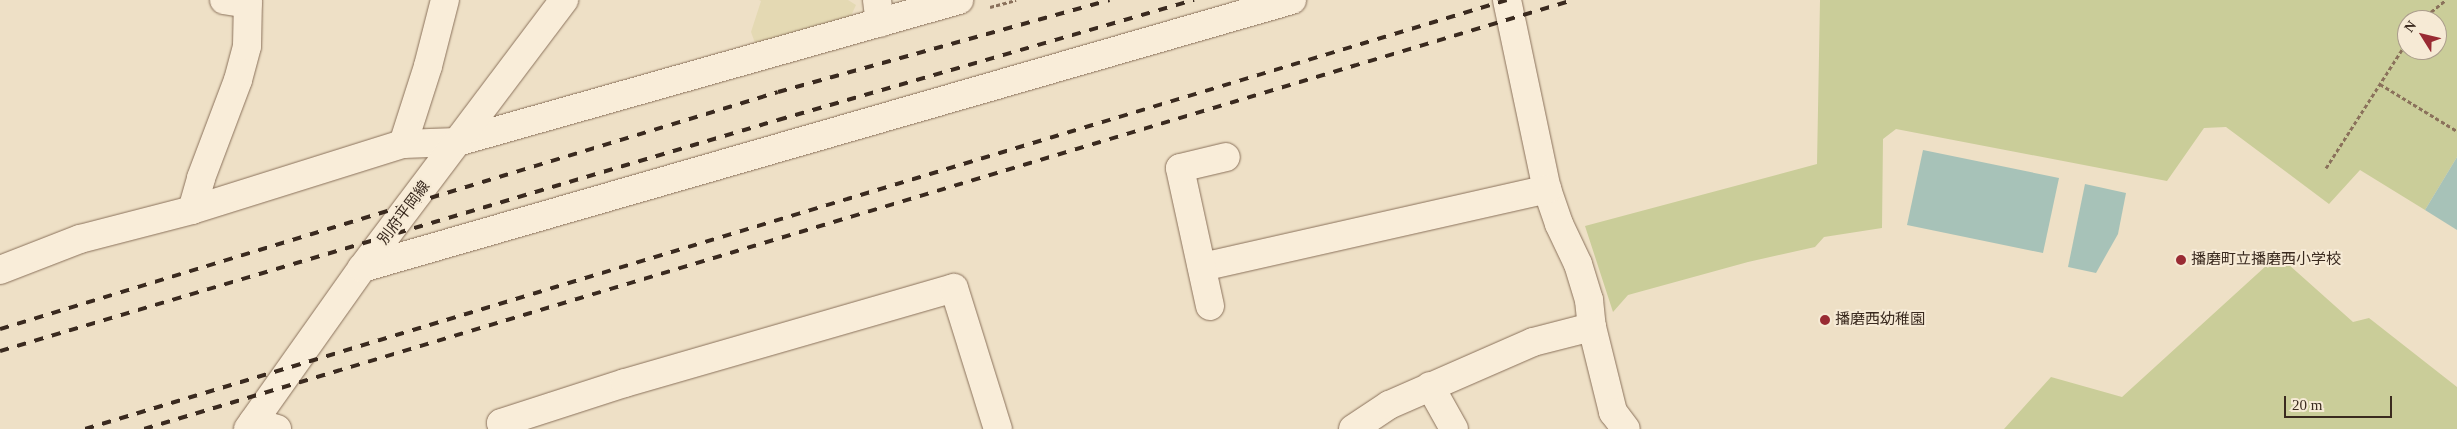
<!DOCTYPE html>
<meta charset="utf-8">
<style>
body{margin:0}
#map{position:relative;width:2457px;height:429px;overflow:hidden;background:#eee0c6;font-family:"Times New Roman","Noto Sans JP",serif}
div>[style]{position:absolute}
.farmland>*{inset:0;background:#e4d9b3}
.green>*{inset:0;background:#cacd99}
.water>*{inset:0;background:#a7c2b8}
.path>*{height:3px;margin-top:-1.5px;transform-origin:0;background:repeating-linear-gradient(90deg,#8a715b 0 4px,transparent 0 6.5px)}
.roads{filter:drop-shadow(0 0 1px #8a715b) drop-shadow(0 0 1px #8a715b)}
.minor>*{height:28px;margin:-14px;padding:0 14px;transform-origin:14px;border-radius:14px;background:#f9edd9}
.secondary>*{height:28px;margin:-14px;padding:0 14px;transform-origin:14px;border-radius:14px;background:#f9edd9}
.rail>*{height:4px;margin-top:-2px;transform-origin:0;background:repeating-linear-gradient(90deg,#3a2a1f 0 9px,transparent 0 18px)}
.dots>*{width:14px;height:14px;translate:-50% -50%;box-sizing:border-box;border:2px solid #f6ead5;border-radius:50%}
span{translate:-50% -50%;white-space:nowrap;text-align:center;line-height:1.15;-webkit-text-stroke:4px #f6ead5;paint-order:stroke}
.street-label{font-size:15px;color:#3a2a1f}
.poi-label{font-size:15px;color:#3a2a1f}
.left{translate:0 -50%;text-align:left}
.north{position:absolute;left:2397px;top:10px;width:50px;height:50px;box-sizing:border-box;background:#f6ead5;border:1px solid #ab9d8c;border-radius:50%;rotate:306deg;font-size:14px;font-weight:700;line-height:20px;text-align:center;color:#3a2a1f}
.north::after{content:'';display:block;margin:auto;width:18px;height:22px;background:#992b33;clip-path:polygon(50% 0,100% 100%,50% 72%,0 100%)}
.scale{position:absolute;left:2284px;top:396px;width:108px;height:22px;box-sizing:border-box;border:2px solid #3a2a1f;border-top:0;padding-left:6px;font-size:15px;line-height:18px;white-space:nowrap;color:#3a2a1f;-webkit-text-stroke:4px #f6ead5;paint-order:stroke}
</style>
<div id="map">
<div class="farmland">
<div style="clip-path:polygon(759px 0,848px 0,856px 5px,850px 18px,755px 43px,751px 32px,761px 1px)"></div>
</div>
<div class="green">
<div style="clip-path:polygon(evenodd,1820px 0,2457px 0,2457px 157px,2425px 210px,2360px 170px,2329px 204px,2226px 127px,2204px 128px,2167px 181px,1896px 129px,1883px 139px,1882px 228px,1824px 237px,1815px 247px,1748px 262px,1628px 295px,1613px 312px,1585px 226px,1817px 164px,1820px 0,2407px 20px,2437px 20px,2437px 50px,2407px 50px,2407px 20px)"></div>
<div style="clip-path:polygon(2278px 255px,2353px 322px,2369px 318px,2457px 387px,2457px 429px,2004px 429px,2051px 377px,2122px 397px)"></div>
</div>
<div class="water">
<div style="clip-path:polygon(1923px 150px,2059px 178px,2043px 253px,1907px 225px)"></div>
<div style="clip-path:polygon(2457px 157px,2457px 230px,2425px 210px)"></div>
<div style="clip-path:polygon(2085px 184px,2126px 193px,2118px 234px,2096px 273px,2068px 267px)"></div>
</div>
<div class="path">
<div style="left:990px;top:7px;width:27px;rotate:-15deg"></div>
<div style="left:2421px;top:20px;width:32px;rotate:-39deg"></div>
<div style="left:2380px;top:84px;width:90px;rotate:31.4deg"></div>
<div style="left:2326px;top:168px;width:150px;rotate:-57.3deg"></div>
</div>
<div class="roads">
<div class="minor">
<div style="left:224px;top:0;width:24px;rotate:9deg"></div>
<div style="left:877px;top:0;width:23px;rotate:83deg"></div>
<div style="left:1507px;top:0;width:193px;rotate:78.1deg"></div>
<div style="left:1547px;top:189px;width:37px;rotate:71deg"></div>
<div style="left:1559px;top:224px;width:44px;rotate:64.6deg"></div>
<div style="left:1578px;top:264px;width:38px;rotate:73deg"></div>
<div style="left:1589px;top:300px;width:27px;rotate:84deg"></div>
<div style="left:1592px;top:327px;width:88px;rotate:76.1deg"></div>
<div style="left:1613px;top:412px;width:21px;rotate:53deg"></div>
<div style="left:403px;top:144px;width:82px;rotate:-72.2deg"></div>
<div style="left:428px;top:66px;width:68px;rotate:-75.6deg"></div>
<div style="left:192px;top:210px;width:33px;rotate:-74deg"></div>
<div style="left:201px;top:178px;width:105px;rotate:-69.3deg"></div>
<div style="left:238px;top:80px;width:35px;rotate:-75deg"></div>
<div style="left:247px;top:46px;width:46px;rotate:-88.8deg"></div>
<div style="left:1202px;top:267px;width:354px;rotate:-12.7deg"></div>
<div style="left:362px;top:268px;width:968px;rotate:-16.08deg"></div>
<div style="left:0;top:270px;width:86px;rotate:-21.2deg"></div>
<div style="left:80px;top:239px;width:116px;rotate:-14.5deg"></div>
<div style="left:192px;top:210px;width:221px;rotate:-17.4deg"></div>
<div style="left:403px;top:144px;width:54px;rotate:-2.1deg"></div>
<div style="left:457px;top:142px;width:522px;rotate:-15.79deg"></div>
<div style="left:1210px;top:306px;width:141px;rotate:-102.3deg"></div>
<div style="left:1180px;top:168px;width:47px;rotate:-13.4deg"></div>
<div style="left:1430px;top:386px;width:49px;rotate:60.8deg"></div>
<div style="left:253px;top:422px;width:25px;rotate:16deg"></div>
<div style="left:503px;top:429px;width:6px;rotate:-108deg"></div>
<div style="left:501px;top:423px;width:130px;rotate:-17.9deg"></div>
<div style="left:625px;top:383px;width:342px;rotate:-16.1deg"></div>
<div style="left:954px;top:288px;width:148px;rotate:72.7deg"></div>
<div style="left:1353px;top:429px;width:43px;rotate:-33.7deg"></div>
<div style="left:1389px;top:405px;width:157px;rotate:-23.6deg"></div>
<div style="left:1533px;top:342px;width:61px;rotate:-14.3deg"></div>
</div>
<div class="secondary">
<div style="left:248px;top:429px;width:197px;rotate:-54.7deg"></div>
<div style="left:362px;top:268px;width:336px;rotate:-53deg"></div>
</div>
</div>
<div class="rail">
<div style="left:0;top:329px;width:813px;rotate:-16.94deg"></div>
<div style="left:778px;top:92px;width:344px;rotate:-15.5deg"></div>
<div style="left:0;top:351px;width:812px;rotate:-16.54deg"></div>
<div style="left:778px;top:120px;width:433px;rotate:-16.1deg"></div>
<div style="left:85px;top:429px;width:1485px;rotate:-16.79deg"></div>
<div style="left:144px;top:429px;width:1492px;rotate:-16.71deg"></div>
</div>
<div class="dots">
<div style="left:2181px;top:260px;background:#992b33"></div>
<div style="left:1825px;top:320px;background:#992b33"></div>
</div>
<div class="street-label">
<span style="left:404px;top:213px;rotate:-53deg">別府平岡線</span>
</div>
<div class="poi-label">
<span class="left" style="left:2191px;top:260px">播磨町立播磨西小学校</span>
<span class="left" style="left:1835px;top:320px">播磨西幼稚園</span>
</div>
<div class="north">N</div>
<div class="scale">20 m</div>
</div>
